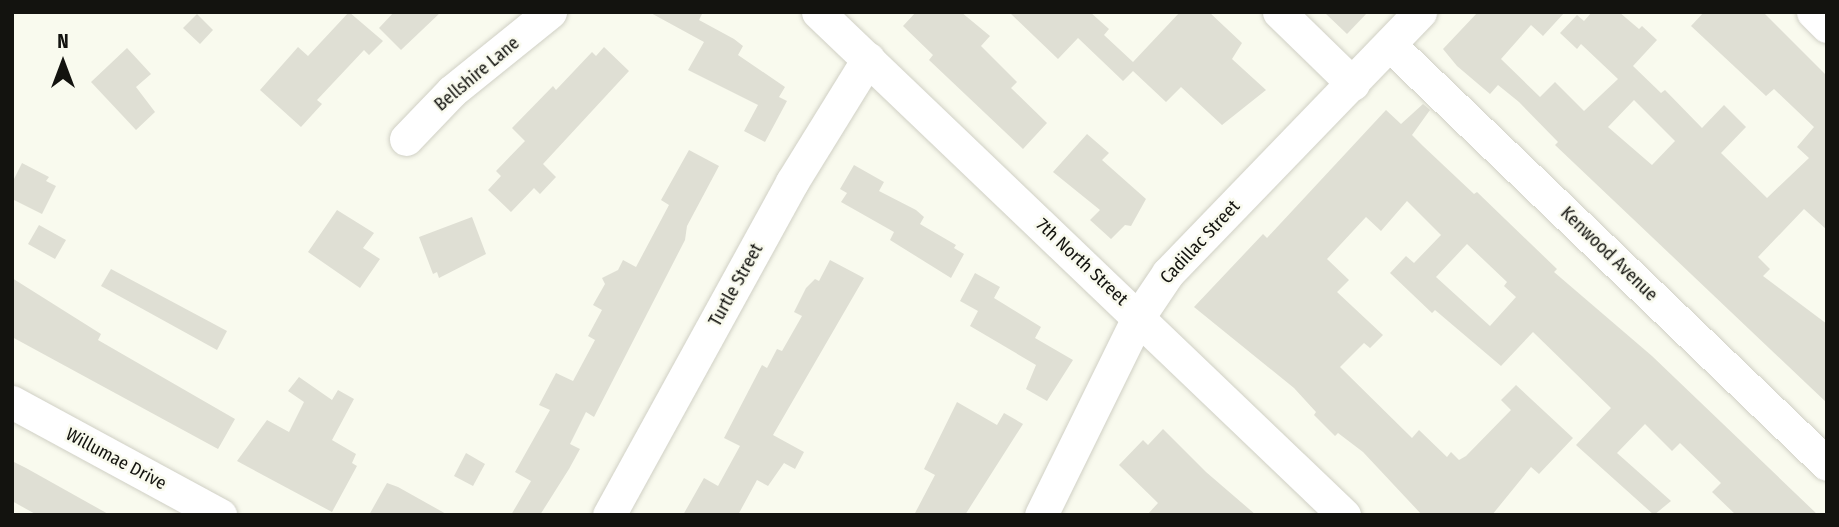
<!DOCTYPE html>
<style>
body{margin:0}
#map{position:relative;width:1839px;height:527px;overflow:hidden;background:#f9faee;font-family:"Fira Sans Condensed",sans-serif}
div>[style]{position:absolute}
.building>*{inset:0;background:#dfdfd4}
.roads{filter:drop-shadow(0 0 2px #d0d0c5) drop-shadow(0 0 2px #d0d0c5)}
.minor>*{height:33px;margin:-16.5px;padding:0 16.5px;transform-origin:16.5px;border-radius:16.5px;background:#fff}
span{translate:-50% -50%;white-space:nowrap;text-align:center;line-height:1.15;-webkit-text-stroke:5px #f9faee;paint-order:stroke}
.street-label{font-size:18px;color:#13130f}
.frame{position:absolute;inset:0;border:14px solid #13130f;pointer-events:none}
.north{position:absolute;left:28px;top:28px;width:70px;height:70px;-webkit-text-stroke:5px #f9faee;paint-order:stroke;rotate:0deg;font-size:19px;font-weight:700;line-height:28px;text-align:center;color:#13130f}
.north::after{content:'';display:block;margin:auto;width:24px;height:32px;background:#13130f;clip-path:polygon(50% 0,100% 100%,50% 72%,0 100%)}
</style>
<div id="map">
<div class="building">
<div style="clip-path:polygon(349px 12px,383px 41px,369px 55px,364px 50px,317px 100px,322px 104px,301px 127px,260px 90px,298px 47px,308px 56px)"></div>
<div style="clip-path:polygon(394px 12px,441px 12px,401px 50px,379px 28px)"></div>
<div style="clip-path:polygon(649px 12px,703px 12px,699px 20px,734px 39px,743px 46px,738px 55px,785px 87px,779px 97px,787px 101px,765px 142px,744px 131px,758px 105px,688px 70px,704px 42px)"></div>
<div style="clip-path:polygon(916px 12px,961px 12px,990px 36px,981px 46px,1017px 82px,1011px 88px,1047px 123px,1023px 149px,929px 60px,933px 55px,903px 26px)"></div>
<div style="clip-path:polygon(1009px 12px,1090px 12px,1109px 29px,1104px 35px,1133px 62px,1180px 12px,1209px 12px,1242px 43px,1232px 59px,1266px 90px,1222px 125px,1181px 87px,1166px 102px,1133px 71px,1123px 81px,1078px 38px,1058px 59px)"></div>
<div style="clip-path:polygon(1324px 12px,1368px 12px,1347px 34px)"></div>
<div style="clip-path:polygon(evenodd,1478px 12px,1565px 12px,1543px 36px,1531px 25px,1501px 59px,1540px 97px,1555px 82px,1584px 111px,1618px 79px,1581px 44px,1577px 49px,1560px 33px,1577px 15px,1584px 21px,1592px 12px,1619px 12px,1639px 29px,1642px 26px,1657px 40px,1633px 66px,1661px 93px,1665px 90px,1702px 128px,1724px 105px,1746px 127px,1721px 153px,1767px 198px,1809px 158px,1797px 147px,1814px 127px,1774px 89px,1766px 96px,1691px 26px,1704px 12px,1763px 12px,1827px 76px,1827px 230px,1804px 209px,1758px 257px,1770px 269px,1763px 276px,1827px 324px,1827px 403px,1555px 145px,1558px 142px,1519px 102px,1498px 85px,1490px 94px,1457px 66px,1443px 49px,1478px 12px,1634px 100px,1675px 141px,1652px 165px,1608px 127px,1634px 100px)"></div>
<div style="clip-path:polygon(197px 14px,213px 30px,200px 44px,183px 28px)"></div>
<div style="clip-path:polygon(604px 47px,629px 71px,543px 164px,556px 177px,540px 194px,534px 188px,511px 212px,488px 190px,501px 176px,496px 171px,525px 141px,512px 128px,553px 86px,556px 90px,592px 52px,596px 56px)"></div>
<div style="clip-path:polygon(127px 48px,151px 74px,136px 87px,155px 112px,136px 130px,91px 82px)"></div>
<div style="clip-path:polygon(evenodd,1423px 104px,1430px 110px,1412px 135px,1423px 146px,1474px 194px,1477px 192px,1557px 269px,1554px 272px,1652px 356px,1818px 515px,1736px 515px,1712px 492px,1721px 483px,1680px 443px,1672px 451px,1645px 424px,1617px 453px,1671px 501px,1654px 515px,1576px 445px,1611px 408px,1533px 332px,1501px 366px,1435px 310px,1432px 313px,1390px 273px,1406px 256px,1414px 263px,1441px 235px,1407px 201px,1381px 231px,1366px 217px,1327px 259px,1349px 280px,1337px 292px,1383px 335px,1370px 348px,1364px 343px,1340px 367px,1412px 438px,1419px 430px,1447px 457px,1451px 452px,1459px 460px,1466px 456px,1511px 410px,1501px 400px,1516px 385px,1573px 438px,1539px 474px,1531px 467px,1492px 515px,1422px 515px,1363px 452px,1338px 433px,1335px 436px,1314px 415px,1316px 412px,1294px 388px,1194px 307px,1263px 234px,1267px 238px,1386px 110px,1401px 124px,1423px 104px,1467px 244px,1507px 282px,1504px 286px,1516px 297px,1490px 326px,1436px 277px,1467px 244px)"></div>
<div style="clip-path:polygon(1087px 134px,1109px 153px,1102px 160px,1146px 199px,1131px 226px,1125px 225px,1111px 239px,1090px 220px,1100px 210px,1053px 172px)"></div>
<div style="clip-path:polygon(689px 150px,719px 166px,687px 226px,685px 240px,594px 417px,586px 412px,570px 444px,580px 449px,569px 469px,540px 515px,511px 515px,531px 481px,515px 472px,550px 410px,539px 405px,556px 373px,573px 381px,595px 340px,588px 336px,602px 310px,593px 305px,605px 284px,602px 278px,618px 270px,623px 260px,636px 267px,669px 205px,661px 200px)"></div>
<div style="clip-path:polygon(22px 163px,49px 177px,46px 181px,56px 186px,42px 214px,12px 199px,12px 183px)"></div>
<div style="clip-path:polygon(854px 165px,884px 182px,879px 191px,916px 210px,924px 217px,920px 224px,956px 245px,954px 248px,964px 254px,951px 278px,890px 240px,894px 232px,841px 202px,847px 193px,840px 189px)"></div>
<div style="clip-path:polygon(337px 210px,374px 233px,363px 248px,380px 259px,360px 288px,308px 252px)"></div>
<div style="clip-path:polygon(472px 217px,486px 254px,439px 278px,437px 272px,433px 274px,419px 237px)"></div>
<div style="clip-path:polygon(39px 225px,66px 240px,55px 259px,28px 244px)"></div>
<div style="clip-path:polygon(830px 260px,864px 278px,773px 435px,804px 452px,795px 469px,784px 463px,768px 486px,757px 480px,738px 515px,683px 515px,704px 478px,718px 486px,740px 446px,724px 438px,762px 365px,767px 368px,777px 349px,782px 351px,802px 316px,794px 312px,806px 288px,815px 279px,819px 281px)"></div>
<div style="clip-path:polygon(111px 269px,227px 331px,217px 350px,101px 286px)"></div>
<div style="clip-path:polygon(975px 273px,1000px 287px,994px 298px,1041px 327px,1035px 338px,1073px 360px,1047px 401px,1026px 389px,1036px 365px,970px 326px,978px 311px,960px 301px)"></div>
<div style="clip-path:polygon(12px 278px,101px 334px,98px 340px,235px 419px,218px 449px,12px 337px)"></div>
<div style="clip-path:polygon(299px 377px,332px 400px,338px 390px,354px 399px,332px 440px,356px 454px,352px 463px,357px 466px,332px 512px,237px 461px,267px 420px,289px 432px,304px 402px,288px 391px)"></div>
<div style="clip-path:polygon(957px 402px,997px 425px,1004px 413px,1023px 424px,965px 515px,914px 515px,935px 475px,924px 469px)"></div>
<div style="clip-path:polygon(1163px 429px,1206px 472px,1256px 515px,1147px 515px,1158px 503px,1119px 465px,1143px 440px,1148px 445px)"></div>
<div style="clip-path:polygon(466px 453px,485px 464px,473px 486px,454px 476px)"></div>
<div style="clip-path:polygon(12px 461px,26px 468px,110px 515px,37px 515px,12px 501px)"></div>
<div style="clip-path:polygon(387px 483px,398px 487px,448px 515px,369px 515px)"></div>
</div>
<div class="roads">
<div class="minor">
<div style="left:818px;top:12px;width:728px;rotate:43.72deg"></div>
<div style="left:1279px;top:12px;width:103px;rotate:44.2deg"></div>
<div style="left:1813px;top:12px;width:20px;rotate:45deg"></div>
<div style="left:1390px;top:45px;width:605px;rotate:43.8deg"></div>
<div style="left:406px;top:139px;width:66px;rotate:-46.2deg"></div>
<div style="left:452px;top:91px;width:126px;rotate:-38.9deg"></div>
<div style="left:12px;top:402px;width:237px;rotate:28.5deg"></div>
<div style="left:609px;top:515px;width:380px;rotate:-61.2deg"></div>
<div style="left:792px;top:182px;width:145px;rotate:-58.3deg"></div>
<div style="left:1041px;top:515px;width:222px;rotate:-63.8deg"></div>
<div style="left:1139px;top:316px;width:52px;rotate:-56deg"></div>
<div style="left:1168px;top:273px;width:363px;rotate:-46deg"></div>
</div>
</div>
<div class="street-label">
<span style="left:477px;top:74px;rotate:-40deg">Bellshire Lane</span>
<span style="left:1200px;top:242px;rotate:-47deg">Cadillac Street</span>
<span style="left:1609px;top:254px;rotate:44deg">Kenwood Avenue</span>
<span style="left:1082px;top:262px;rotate:43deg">7th North Street</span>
<span style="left:736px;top:285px;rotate:-61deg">Turtle Street</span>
<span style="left:116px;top:459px;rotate:28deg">Willumae Drive</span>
</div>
<div class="frame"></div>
<div class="north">N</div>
</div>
